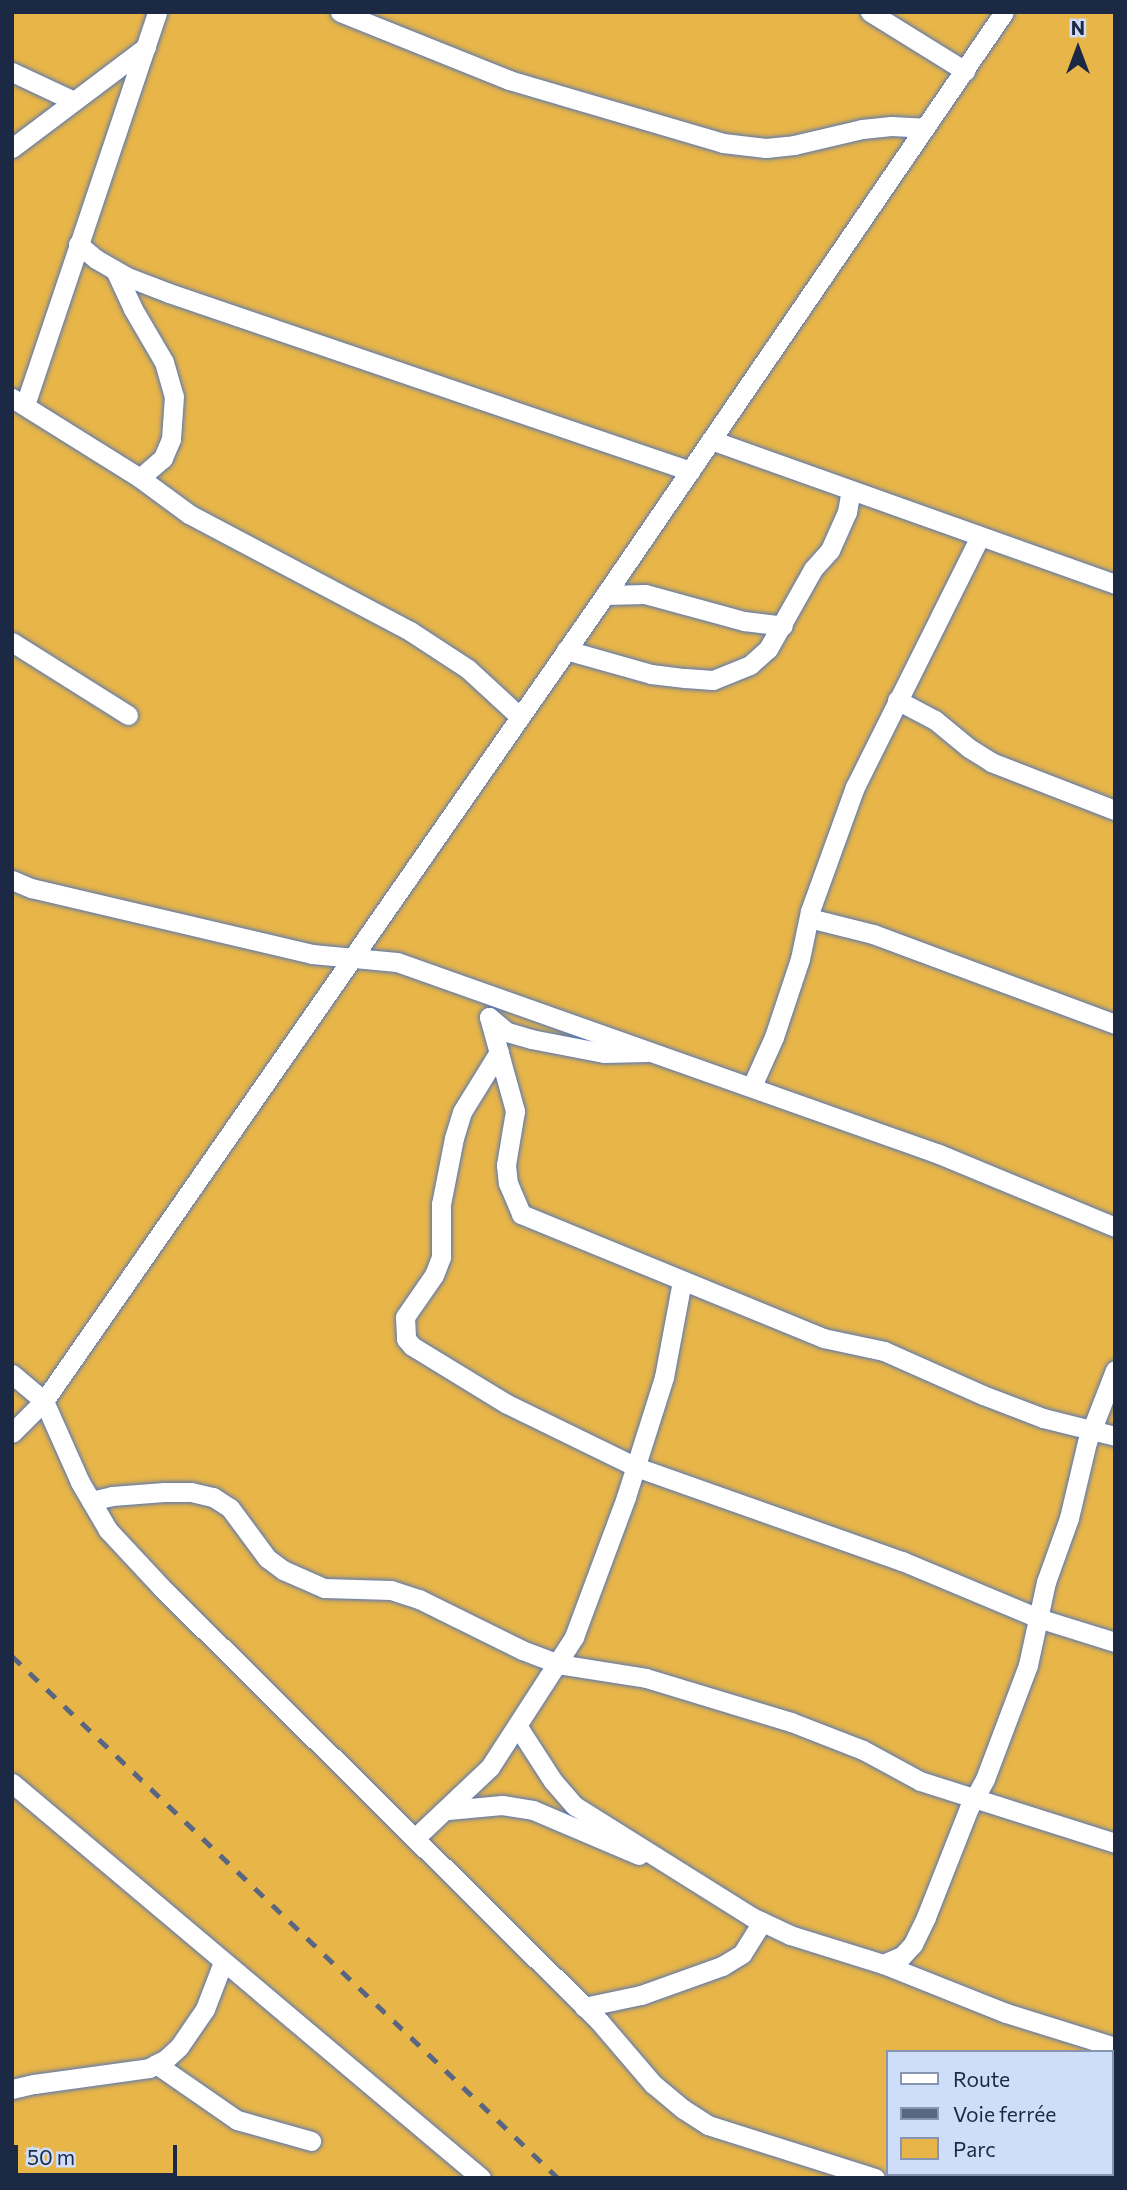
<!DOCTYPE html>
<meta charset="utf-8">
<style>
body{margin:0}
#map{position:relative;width:1127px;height:2190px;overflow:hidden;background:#ceddfa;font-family:Commissioner,sans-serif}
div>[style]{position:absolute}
.green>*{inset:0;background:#e7b548}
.roads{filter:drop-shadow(0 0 2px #5675b5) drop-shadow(0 0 2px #5675b5)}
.minor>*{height:19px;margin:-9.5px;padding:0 9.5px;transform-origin:9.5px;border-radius:9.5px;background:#fff}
.rail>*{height:5px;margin-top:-2.5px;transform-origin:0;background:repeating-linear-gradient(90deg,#596682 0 12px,transparent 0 24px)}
span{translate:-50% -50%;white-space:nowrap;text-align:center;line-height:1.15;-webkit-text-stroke:7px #ceddfa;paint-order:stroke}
.frame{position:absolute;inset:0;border:14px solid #1c2944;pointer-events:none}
.legend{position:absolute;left:886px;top:2050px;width:228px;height:126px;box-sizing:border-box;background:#ceddfa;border:2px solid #8795b1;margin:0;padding:9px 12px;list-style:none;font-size:21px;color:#1c2944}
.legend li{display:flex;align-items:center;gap:14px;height:35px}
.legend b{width:35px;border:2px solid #8795b1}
.north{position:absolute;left:1043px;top:14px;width:70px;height:70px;-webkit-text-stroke:5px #ceddfa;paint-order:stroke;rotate:0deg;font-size:19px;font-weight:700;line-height:28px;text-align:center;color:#1c2944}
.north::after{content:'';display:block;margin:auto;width:24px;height:32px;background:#1c2944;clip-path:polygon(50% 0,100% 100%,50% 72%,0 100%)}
.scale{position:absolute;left:14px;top:2145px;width:163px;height:32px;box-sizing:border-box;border:4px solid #1c2944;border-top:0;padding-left:9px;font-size:21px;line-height:24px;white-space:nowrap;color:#1c2944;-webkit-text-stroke:5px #ceddfa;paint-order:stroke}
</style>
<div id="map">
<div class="green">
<div style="clip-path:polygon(evenodd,12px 12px,1115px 12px,1115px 2178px,12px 2178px,12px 12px,887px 2052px,1111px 2052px,1111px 2174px,887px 2174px,887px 2052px)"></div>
</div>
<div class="roads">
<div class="minor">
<div style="left:340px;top:12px;width:182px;rotate:21.9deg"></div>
<div style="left:509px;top:80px;width:223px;rotate:16.4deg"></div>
<div style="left:723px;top:143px;width:43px;rotate:6.6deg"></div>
<div style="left:766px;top:148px;width:28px;rotate:-6deg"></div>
<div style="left:794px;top:145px;width:70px;rotate:-13.2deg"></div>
<div style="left:862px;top:129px;width:29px;rotate:-6deg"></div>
<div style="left:891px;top:126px;width:34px;rotate:3deg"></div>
<div style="left:870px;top:12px;width:112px;rotate:31.8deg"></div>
<div style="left:12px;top:72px;width:68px;rotate:25.1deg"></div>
<div style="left:12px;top:148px;width:168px;rotate:-37deg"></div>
<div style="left:78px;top:244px;width:23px;rotate:40deg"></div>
<div style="left:96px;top:259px;width:34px;rotate:30deg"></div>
<div style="left:125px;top:276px;width:47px;rotate:21.1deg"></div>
<div style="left:169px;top:293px;width:551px;rotate:18.86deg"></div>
<div style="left:115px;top:270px;width:43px;rotate:65.2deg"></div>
<div style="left:133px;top:309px;width:61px;rotate:59.7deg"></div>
<div style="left:164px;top:362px;width:35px;rotate:74deg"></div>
<div style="left:174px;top:396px;width:43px;rotate:94deg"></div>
<div style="left:171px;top:439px;width:21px;rotate:113deg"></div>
<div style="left:163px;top:458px;width:30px;rotate:139deg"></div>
<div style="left:12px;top:398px;width:151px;rotate:32deg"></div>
<div style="left:140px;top:478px;width:61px;rotate:36.3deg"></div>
<div style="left:189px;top:514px;width:250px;rotate:27.9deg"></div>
<div style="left:410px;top:631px;width:69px;rotate:33.2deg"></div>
<div style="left:468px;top:669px;width:69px;rotate:42.7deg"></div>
<div style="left:25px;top:405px;width:415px;rotate:-71.4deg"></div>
<div style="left:711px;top:440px;width:429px;rotate:19.6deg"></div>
<div style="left:605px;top:595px;width:40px;rotate:-1.4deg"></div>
<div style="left:645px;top:594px;width:103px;rotate:15.3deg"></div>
<div style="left:744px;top:621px;width:39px;rotate:7deg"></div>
<div style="left:12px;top:642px;width:137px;rotate:32.2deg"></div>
<div style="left:566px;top:650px;width:88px;rotate:15.8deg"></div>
<div style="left:651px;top:674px;width:34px;rotate:7deg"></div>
<div style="left:685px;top:678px;width:28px;rotate:4deg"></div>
<div style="left:713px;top:680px;width:40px;rotate:-22deg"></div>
<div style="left:750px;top:665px;width:24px;rotate:-42deg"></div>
<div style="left:768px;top:649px;width:92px;rotate:-60.6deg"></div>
<div style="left:813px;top:569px;width:25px;rotate:-48deg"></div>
<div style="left:830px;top:550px;width:42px;rotate:-65.9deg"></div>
<div style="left:847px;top:512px;width:22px;rotate:-80deg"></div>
<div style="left:897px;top:700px;width:43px;rotate:27.8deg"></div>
<div style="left:935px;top:720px;width:44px;rotate:39.5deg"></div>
<div style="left:969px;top:748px;width:26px;rotate:32deg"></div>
<div style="left:991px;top:762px;width:133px;rotate:21.2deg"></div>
<div style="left:12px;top:880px;width:21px;rotate:23deg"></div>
<div style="left:31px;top:888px;width:289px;rotate:13.2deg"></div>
<div style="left:312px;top:954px;width:85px;rotate:5.4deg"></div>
<div style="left:397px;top:962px;width:575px;rotate:19.51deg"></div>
<div style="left:939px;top:1154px;width:191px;rotate:22.5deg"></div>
<div style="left:809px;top:918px;width:66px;rotate:14deg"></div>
<div style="left:873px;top:934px;width:258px;rotate:20.4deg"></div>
<div style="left:489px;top:1017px;width:98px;rotate:74.5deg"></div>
<div style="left:515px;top:1111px;width:55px;rotate:99.5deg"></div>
<div style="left:506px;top:1165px;width:18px;rotate:84deg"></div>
<div style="left:508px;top:1183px;width:34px;rotate:67deg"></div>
<div style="left:521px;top:1214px;width:326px;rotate:22.3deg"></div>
<div style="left:823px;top:1338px;width:62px;rotate:12deg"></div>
<div style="left:884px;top:1351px;width:108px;rotate:24deg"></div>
<div style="left:983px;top:1395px;width:64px;rotate:21deg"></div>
<div style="left:1043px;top:1418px;width:74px;rotate:14deg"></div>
<div style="left:489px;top:1017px;width:23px;rotate:40deg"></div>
<div style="left:507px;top:1032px;width:25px;rotate:16deg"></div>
<div style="left:531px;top:1039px;width:74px;rotate:10.9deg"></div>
<div style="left:604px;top:1053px;width:43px;rotate:-1.3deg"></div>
<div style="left:499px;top:1052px;width:70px;rotate:121.7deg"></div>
<div style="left:462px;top:1112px;width:27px;rotate:107deg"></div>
<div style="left:454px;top:1138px;width:67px;rotate:101.1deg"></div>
<div style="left:441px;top:1204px;width:53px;rotate:90deg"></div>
<div style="left:441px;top:1257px;width:19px;rotate:111deg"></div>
<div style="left:434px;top:1275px;width:51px;rotate:124.6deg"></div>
<div style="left:405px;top:1317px;width:22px;rotate:87deg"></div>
<div style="left:406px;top:1339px;width:9px;rotate:49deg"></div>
<div style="left:412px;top:1346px;width:111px;rotate:31.4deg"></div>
<div style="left:507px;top:1404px;width:144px;rotate:26deg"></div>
<div style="left:636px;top:1467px;width:282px;rotate:19.5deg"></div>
<div style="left:902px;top:1561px;width:147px;rotate:22.7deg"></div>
<div style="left:1038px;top:1618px;width:81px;rotate:17.3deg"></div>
<div style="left:752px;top:1086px;width:54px;rotate:-65.8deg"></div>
<div style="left:774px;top:1037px;width:82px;rotate:-71.6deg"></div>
<div style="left:800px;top:959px;width:49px;rotate:-78.2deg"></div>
<div style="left:810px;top:911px;width:132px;rotate:-70.1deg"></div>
<div style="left:855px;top:787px;width:280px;rotate:-63.5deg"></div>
<div style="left:12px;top:1374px;width:42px;rotate:40.2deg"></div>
<div style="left:44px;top:1401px;width:45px;rotate:135deg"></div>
<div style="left:91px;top:1501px;width:22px;rotate:-13deg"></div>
<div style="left:112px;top:1496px;width:52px;rotate:-4.4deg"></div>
<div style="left:164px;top:1492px;width:27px"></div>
<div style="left:191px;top:1492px;width:23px;rotate:13deg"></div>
<div style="left:213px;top:1497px;width:20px;rotate:33deg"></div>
<div style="left:230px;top:1508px;width:62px;rotate:53.5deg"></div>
<div style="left:267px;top:1558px;width:20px;rotate:37deg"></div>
<div style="left:283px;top:1570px;width:45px;rotate:23.7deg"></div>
<div style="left:324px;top:1588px;width:67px;rotate:1.7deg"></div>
<div style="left:391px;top:1590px;width:29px;rotate:18deg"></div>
<div style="left:419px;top:1599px;width:115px;rotate:26.3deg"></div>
<div style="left:522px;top:1650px;width:39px;rotate:21deg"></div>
<div style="left:558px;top:1664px;width:89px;rotate:9deg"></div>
<div style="left:646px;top:1678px;width:152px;rotate:16.9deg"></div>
<div style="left:791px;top:1722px;width:77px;rotate:21.3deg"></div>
<div style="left:863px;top:1750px;width:65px;rotate:28.5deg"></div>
<div style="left:920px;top:1781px;width:205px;rotate:17.6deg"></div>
<div style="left:518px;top:1727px;width:64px;rotate:57.1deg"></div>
<div style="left:553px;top:1781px;width:33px;rotate:49deg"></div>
<div style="left:575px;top:1806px;width:209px;rotate:32.1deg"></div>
<div style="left:752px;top:1917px;width:42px;rotate:25.3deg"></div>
<div style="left:790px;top:1935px;width:97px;rotate:17.3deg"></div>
<div style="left:883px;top:1964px;width:132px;rotate:21.7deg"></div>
<div style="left:1006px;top:2013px;width:114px;rotate:17.3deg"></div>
<div style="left:12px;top:1783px;width:613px;rotate:40.1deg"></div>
<div style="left:448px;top:1810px;width:54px;rotate:-5.3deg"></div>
<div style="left:502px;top:1805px;width:31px;rotate:9deg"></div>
<div style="left:533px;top:1810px;width:115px;rotate:23deg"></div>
<div style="left:415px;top:1838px;width:103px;rotate:-43.4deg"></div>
<div style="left:490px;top:1767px;width:155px;rotate:-57.1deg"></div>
<div style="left:574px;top:1637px;width:149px;rotate:-69.6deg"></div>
<div style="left:626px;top:1497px;width:126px;rotate:-72.4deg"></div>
<div style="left:664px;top:1377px;width:98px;rotate:-79.4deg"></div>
<div style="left:883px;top:1964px;width:21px;rotate:-23deg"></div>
<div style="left:902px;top:1956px;width:16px;rotate:-47deg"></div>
<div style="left:913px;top:1944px;width:30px;rotate:-64deg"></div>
<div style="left:926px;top:1917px;width:117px;rotate:-68.5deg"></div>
<div style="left:969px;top:1808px;width:33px;rotate:-61deg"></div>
<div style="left:985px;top:1779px;width:122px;rotate:-69.3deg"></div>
<div style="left:1028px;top:1665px;width:85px;rotate:-77.8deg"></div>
<div style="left:1046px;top:1582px;width:68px;rotate:-70.2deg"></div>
<div style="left:1069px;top:1518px;width:78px;rotate:-76.7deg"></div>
<div style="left:1087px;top:1442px;width:77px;rotate:-68.7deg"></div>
<div style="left:584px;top:2007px;width:58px;rotate:-11.9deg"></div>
<div style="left:641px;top:1995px;width:86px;rotate:-19.7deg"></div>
<div style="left:722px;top:1966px;width:23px;rotate:-31deg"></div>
<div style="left:742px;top:1954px;width:38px;rotate:-58deg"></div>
<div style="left:156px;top:2064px;width:98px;rotate:34.7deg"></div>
<div style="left:237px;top:2120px;width:77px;rotate:15.8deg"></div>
<div style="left:12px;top:2089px;width:23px;rotate:-13deg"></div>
<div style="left:34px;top:2084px;width:116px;rotate:-7.9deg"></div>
<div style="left:149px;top:2068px;width:19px;rotate:-28deg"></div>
<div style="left:166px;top:2059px;width:18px;rotate:-43deg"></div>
<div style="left:179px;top:2047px;width:46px;rotate:-55.6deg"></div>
<div style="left:205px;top:2009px;width:50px;rotate:-69deg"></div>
<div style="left:875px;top:2178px;width:175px;rotate:-162.4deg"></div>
<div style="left:708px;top:2125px;width:30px;rotate:-147deg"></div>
<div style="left:683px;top:2109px;width:39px;rotate:-140deg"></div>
<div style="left:653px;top:2084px;width:83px;rotate:-130.6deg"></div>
<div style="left:599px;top:2021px;width:614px;rotate:-135.26deg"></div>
<div style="left:163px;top:1589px;width:81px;rotate:-133deg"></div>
<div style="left:108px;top:1530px;width:56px;rotate:-120.3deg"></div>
<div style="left:80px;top:1482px;width:89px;rotate:-114deg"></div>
<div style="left:44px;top:1401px;width:982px;rotate:-55.16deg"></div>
<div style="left:605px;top:595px;width:706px;rotate:-55.61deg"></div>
</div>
</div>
<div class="rail">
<div style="left:12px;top:1656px;width:755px;rotate:43.71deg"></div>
</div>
<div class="frame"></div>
<ul class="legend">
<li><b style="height:9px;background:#fff"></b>Route</li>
<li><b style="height:9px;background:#596682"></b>Voie ferrée</li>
<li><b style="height:19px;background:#e7b548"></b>Parc</li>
</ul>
<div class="north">N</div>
<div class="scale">50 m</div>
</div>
